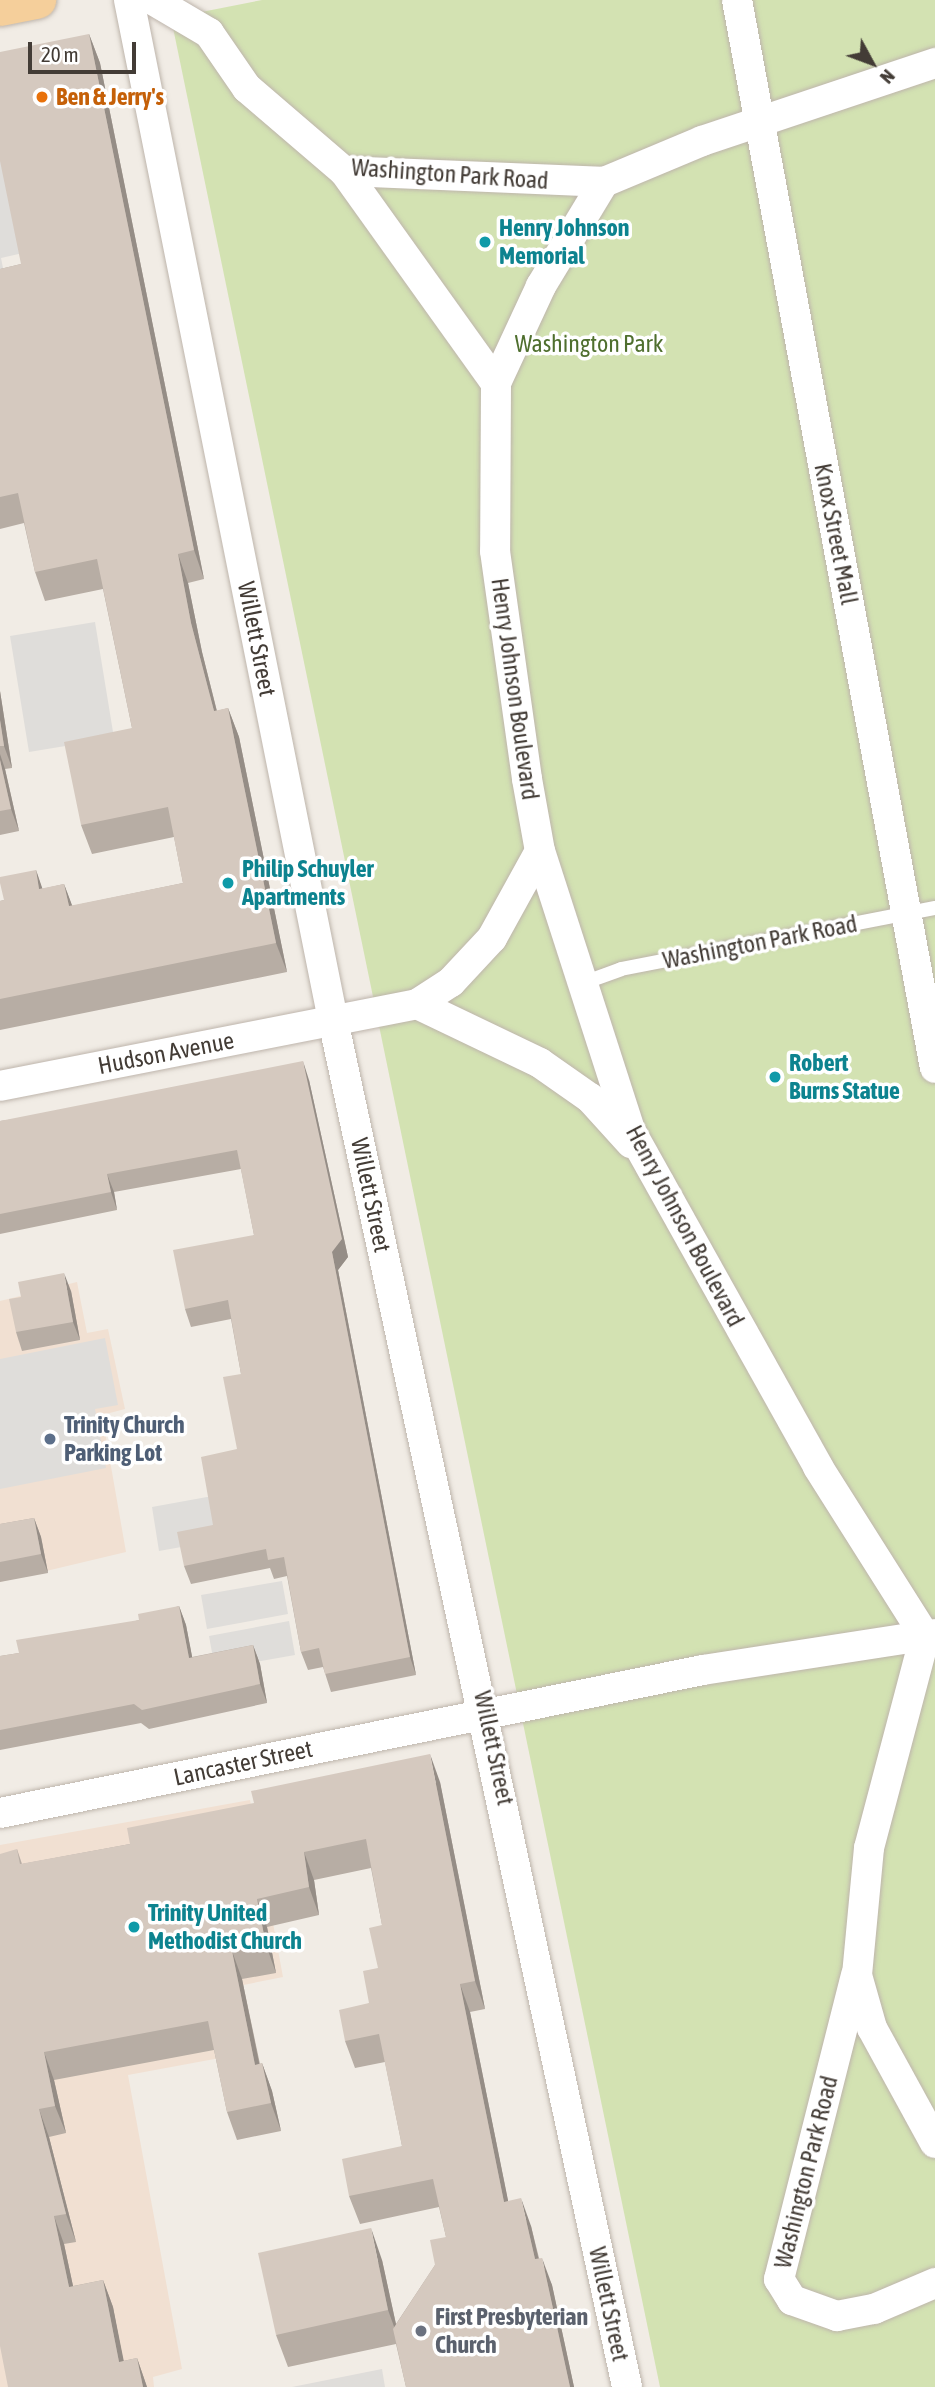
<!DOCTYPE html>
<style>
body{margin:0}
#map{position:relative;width:935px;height:2387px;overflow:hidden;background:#f1ece5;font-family:"Asap Condensed",sans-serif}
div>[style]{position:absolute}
.commercial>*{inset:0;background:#f1e0d2}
.green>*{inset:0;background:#d3e2b2}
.parking>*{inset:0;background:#dfddda}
.roads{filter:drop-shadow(0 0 2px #beb5ac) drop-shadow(0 0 2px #beb5ac)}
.lane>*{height:14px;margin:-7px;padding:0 7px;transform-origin:7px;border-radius:7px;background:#fff}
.street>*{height:30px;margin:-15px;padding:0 15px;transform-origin:15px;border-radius:15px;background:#fff}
.primary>*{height:38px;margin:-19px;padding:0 19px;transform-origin:19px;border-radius:19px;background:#f5cf9b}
.wall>*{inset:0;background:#b7ada4}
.shaded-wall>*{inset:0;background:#958d86}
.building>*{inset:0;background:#d5c9bf}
.dots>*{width:19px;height:19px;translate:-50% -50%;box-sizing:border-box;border:4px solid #fff;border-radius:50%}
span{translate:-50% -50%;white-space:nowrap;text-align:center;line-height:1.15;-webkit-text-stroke:7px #fff;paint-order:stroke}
.food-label{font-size:24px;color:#c56008;font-weight:700}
.left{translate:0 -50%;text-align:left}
.street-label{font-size:24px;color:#433c36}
.culture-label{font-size:24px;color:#0d838f;font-weight:700}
.park-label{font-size:24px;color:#4f6f2e}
.service-label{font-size:24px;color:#4e5e75;font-weight:700}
.worship-label{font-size:24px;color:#5b616d;font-weight:700}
.north{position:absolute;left:837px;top:28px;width:70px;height:70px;-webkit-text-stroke:5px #fff;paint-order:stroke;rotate:131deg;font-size:19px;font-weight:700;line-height:28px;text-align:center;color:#433c36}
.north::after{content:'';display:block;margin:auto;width:24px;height:32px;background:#433c36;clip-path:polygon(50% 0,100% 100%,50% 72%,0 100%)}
.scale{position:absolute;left:28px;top:42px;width:108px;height:32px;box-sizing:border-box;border:4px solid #433c36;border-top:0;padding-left:9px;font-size:21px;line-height:24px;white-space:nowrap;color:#433c36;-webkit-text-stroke:5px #fff;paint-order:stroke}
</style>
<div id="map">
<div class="commercial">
<div style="clip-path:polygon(77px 1282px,87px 1333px,108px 1329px,125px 1409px,102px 1415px,126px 1552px,0 1582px,0 1301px)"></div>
<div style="clip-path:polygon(250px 1800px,283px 1977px,208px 1992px,220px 2058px,128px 2075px,182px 2369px,153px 2377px,154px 2387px,0 2387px,0 1845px)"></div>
</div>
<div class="green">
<div style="clip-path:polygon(262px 0,935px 0,935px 2387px,660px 2387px,171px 18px)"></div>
</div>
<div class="parking">
<div style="clip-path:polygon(0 140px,23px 253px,1px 258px,9px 298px,0 300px)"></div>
<div style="clip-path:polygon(95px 622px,114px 738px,29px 752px,10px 636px)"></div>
<div style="clip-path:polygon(105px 1338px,118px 1405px,95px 1409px,106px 1468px,0 1489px,0 1359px)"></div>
<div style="clip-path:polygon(218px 1495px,226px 1539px,159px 1551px,152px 1507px)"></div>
<div style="clip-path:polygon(282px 1581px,288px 1614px,207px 1629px,201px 1595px)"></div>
<div style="clip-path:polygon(289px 1621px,295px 1655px,215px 1669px,209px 1636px)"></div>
<div style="clip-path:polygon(382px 2369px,385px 2387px,292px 2387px)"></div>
</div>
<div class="roads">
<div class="lane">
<div style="left:586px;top:982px;width:37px;rotate:-20deg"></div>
<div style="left:621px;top:969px;width:320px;rotate:-11deg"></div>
</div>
<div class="street">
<div style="left:129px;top:0;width:1040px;rotate:78.69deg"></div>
<div style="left:333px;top:1020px;width:1398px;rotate:77.86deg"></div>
<div style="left:153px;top:0;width:65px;rotate:30.5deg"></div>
<div style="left:209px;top:33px;width:67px;rotate:55.4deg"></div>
<div style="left:247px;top:88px;width:128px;rotate:40.6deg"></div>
<div style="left:344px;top:171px;width:260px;rotate:2.4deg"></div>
<div style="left:737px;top:0;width:1086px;rotate:79.5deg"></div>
<div style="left:344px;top:171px;width:261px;rotate:54.4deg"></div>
<div style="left:496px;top:383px;width:168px;rotate:90.3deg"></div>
<div style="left:495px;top:551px;width:230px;rotate:82deg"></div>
<div style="left:527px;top:779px;width:73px;rotate:79.8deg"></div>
<div style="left:540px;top:851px;width:293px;rotate:72.1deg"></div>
<div style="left:630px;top:1130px;width:386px;rotate:60.8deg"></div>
<div style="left:818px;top:1467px;width:200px;rotate:57.7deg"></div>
<div style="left:925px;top:1636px;width:219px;rotate:104.8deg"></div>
<div style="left:869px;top:1848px;width:128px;rotate:95.4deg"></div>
<div style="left:857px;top:1975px;width:55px;rotate:74.2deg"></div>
<div style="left:872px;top:2028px;width:131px;rotate:61.3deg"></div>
<div style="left:496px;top:383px;width:107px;rotate:-65.1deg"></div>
<div style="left:541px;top:286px;width:122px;rotate:-58.8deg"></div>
<div style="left:604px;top:182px;width:106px;rotate:-22.7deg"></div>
<div style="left:702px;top:141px;width:246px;rotate:-18.5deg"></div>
<div style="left:417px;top:1004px;width:136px;rotate:25.6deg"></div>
<div style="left:540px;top:1063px;width:61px;rotate:35deg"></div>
<div style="left:590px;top:1098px;width:61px;rotate:47.7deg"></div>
<div style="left:0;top:1086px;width:425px;rotate:-11.1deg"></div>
<div style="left:417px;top:1004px;width:40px;rotate:-32.9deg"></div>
<div style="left:451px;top:982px;width:60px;rotate:-47deg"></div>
<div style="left:492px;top:938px;width:99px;rotate:-61.1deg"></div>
<div style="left:0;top:1813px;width:717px;rotate:-11.5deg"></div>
<div style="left:703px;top:1670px;width:235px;rotate:-8.8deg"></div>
<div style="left:856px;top:1975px;width:314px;rotate:104.2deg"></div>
<div style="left:779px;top:2279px;width:25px;rotate:58deg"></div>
<div style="left:792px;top:2300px;width:48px;rotate:19.6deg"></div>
<div style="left:837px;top:2316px;width:38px;rotate:-11deg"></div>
<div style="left:874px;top:2309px;width:66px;rotate:-23.1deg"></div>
</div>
<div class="primary">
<div style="left:0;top:7px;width:38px;rotate:-11deg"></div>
</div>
</div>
<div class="wall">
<div style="clip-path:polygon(89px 34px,100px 63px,204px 579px,188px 583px,202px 652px,217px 711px,228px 708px,239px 737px,287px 972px,0 1030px,0 901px,4px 900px,36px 870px,42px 889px,64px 884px,72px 906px,183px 883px,174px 837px,92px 854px,81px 825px,132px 728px,103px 589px,45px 601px,35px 572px,24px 523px,0 529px,0 269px,21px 264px)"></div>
<div style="clip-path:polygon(0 691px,12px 768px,5px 769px,19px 831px,0 835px)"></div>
<div style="clip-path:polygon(309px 1080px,348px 1257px,338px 1270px,416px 1675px,331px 1692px,323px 1667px,308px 1670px,301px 1652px,287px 1576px,274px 1579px,270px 1568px,191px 1584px,184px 1566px,213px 1525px,237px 1449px,241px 1374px,231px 1319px,191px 1327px,185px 1309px,254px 1235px,241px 1169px,114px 1192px,117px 1210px,0 1234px,0 1121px)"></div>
<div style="clip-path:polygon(71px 1291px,80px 1340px,22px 1351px,16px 1332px,21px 1297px)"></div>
<div style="clip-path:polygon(34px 1518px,41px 1537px,48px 1573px,0 1582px,0 1524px)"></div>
<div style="clip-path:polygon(179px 1606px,186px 1625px,192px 1657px,253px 1645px,260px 1664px,267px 1703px,149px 1729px,141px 1723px,0 1750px,0 1656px,19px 1653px,139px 1620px)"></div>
<div style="clip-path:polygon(440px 1782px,485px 2009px,470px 2012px,508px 2201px,531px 2226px,539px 2258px,552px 2285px,574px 2387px,406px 2387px,396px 2344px,288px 2367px,276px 2335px,382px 2260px,396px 2324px,435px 2265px,446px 2237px,439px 2207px,360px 2224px,349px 2196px,402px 2146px,385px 2062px,355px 2068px,345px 2041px,369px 2003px,378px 1968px,382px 1925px,371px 1868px,314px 1880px,319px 1915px,267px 1927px,276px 1973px,242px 1979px,260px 2064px,262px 2063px,272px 2091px,281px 2131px,237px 2140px,227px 2112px,214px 2050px,54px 2080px,66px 2133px,49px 2137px,76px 2242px,64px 2244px,73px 2286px,103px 2280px,113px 2307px,123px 2361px,137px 2358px,147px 2387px,8px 2387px,17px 1849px,22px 1864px,130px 1844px)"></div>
</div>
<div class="shaded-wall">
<div style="clip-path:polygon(89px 34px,100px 63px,204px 579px,194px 550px)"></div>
<div style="clip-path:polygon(178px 554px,188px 583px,202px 652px,224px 740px,214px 711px,191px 623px)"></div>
<div style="clip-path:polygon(0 691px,12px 768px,4px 746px,0 720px)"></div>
<div style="clip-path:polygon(228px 708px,239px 737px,287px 972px,276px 943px)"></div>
<div style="clip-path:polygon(0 754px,5px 769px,19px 831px,11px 809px,0 760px)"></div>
<div style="clip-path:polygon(36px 870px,46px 899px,39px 889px)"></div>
<div style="clip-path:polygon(64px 884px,75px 913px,69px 906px)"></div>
<div style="clip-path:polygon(303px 1061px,309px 1080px,348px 1257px,338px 1270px,416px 1675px,410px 1657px,332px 1252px)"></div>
<div style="clip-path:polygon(107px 1174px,114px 1192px,117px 1210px,111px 1192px)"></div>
<div style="clip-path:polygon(64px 1273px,71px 1291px,80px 1340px,73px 1322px)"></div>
<div style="clip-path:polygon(34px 1518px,41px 1537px,48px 1573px,41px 1554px)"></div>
<div style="clip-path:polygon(179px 1606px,186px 1625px,196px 1677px,189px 1658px)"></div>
<div style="clip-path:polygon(253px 1645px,260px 1664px,267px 1703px,260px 1684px)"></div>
<div style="clip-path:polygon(430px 1754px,440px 1782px,485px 2009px,475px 1981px)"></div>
<div style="clip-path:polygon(304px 1852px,314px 1880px,319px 1915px,309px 1887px)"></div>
<div style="clip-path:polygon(257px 1899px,267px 1927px,276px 1973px,266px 1945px)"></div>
<div style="clip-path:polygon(232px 1951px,242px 1979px,265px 2092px,255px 2065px)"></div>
<div style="clip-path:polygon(460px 1984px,470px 2012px,514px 2230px,504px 2202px)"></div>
<div style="clip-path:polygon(44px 2052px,54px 2080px,66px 2133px,55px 2106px)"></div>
<div style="clip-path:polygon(262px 2063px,272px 2091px,281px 2131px,271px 2103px)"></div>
<div style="clip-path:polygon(39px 2109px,49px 2137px,76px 2242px,66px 2214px)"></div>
<div style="clip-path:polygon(521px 2198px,531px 2226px,545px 2287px,535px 2259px)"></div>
<div style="clip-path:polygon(54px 2216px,64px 2244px,79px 2314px,69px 2287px)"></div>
<div style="clip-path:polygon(371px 2228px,382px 2260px,400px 2343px,388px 2310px)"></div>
<div style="clip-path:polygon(542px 2258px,552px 2285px,574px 2387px,570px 2387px)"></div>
<div style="clip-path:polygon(103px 2280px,113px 2307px,129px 2387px,119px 2362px)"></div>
<div style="clip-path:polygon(137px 2358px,147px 2387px,143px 2387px)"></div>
</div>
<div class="building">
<div style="clip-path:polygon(89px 34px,194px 550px,178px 554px,191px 623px,214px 711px,228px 708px,276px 943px,0 999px,0 901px,4px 900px,0 883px,0 877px,36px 870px,39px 889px,64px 884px,69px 906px,183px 883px,168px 807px,81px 825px,64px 742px,132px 728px,97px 559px,35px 572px,18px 493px,0 497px,0 269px,21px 264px,0 161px,0 52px)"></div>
<div style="clip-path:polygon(0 720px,4px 746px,0 746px)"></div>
<div style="clip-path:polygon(0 760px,11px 809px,0 811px)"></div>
<div style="clip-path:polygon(303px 1061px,342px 1239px,332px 1252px,410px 1657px,325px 1674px,319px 1648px,301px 1652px,284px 1557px,268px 1560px,266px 1549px,184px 1566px,177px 1532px,213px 1525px,201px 1457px,237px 1449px,223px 1377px,241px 1374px,228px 1300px,185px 1309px,173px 1250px,254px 1235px,237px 1150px,107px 1174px,111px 1192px,0 1214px,0 1121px)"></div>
<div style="clip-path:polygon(64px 1273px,73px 1322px,16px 1332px,9px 1299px,21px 1297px,18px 1282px)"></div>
<div style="clip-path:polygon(34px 1518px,41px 1554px,0 1562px,0 1524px)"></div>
<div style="clip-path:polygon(179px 1606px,189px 1658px,253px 1645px,260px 1684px,142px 1710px,134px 1704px,0 1730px,0 1656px,19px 1653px,16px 1640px,139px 1620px,138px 1614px)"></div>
<div style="clip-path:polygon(430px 1754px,475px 1981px,460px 1984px,504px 2202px,521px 2198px,535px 2259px,542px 2258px,570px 2387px,406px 2387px,393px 2329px,435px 2265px,430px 2240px,446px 2237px,433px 2179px,349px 2196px,342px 2159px,402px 2146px,379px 2034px,345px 2041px,339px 2010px,369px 2003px,363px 1971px,378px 1968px,369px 1928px,382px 1925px,366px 1839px,304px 1852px,309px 1887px,257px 1899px,266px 1945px,232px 1951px,255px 2065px,262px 2063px,271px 2103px,227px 2112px,208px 2021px,44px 2052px,55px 2106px,39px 2109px,66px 2214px,54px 2216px,69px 2287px,103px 2280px,119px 2362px,137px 2358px,143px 2387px,8px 2387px,0 2346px,0 1854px,17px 1849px,20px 1864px,130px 1844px,127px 1828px,254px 1803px,251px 1791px)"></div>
<div style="clip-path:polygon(371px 2228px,388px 2310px,276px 2335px,258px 2253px)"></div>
</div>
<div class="dots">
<div style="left:42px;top:97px;background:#e8710a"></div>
<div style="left:485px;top:242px;background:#0f9aa8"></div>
<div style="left:228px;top:883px;background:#0f9aa8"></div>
<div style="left:775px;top:1077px;background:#0f9aa8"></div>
<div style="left:50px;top:1439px;background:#5c6f8a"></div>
<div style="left:134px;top:1927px;background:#0f9aa8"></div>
<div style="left:421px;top:2331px;background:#6b7280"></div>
</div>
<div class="food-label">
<span class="left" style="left:56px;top:97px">Ben &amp; Jerry's</span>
</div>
<div class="street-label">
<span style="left:450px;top:174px;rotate:4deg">Washington Park Road</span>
<span style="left:836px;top:534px;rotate:79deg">Knox Street Mall</span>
<span style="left:257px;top:639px;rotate:79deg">Willett Street</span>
<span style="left:515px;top:689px;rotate:82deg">Henry Johnson Boulevard</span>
<span style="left:760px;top:942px;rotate:-11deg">Washington Park Road</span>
<span style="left:166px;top:1053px;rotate:-11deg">Hudson Avenue</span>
<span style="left:371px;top:1195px;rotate:78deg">Willett Street</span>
<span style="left:685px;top:1226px;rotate:62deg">Henry Johnson Boulevard</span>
<span style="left:494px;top:1748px;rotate:78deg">Willett Street</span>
<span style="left:243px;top:1763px;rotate:-12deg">Lancaster Street</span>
<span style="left:806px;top:2172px;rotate:-76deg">Washington Park Road</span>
<span style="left:609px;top:2304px;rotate:78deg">Willett Street</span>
</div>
<div class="culture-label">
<span class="left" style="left:499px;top:242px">Henry Johnson<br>Memorial</span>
<span class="left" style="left:242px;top:883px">Philip Schuyler<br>Apartments</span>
<span class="left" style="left:789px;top:1077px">Robert<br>Burns Statue</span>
<span class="left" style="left:148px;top:1927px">Trinity United<br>Methodist Church</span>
</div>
<div class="park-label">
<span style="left:589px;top:344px">Washington Park</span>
</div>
<div class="service-label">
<span class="left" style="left:64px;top:1439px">Trinity Church<br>Parking Lot</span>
</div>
<div class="worship-label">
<span class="left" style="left:435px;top:2331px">First Presbyterian<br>Church</span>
</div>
<div class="north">N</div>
<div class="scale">20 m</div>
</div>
